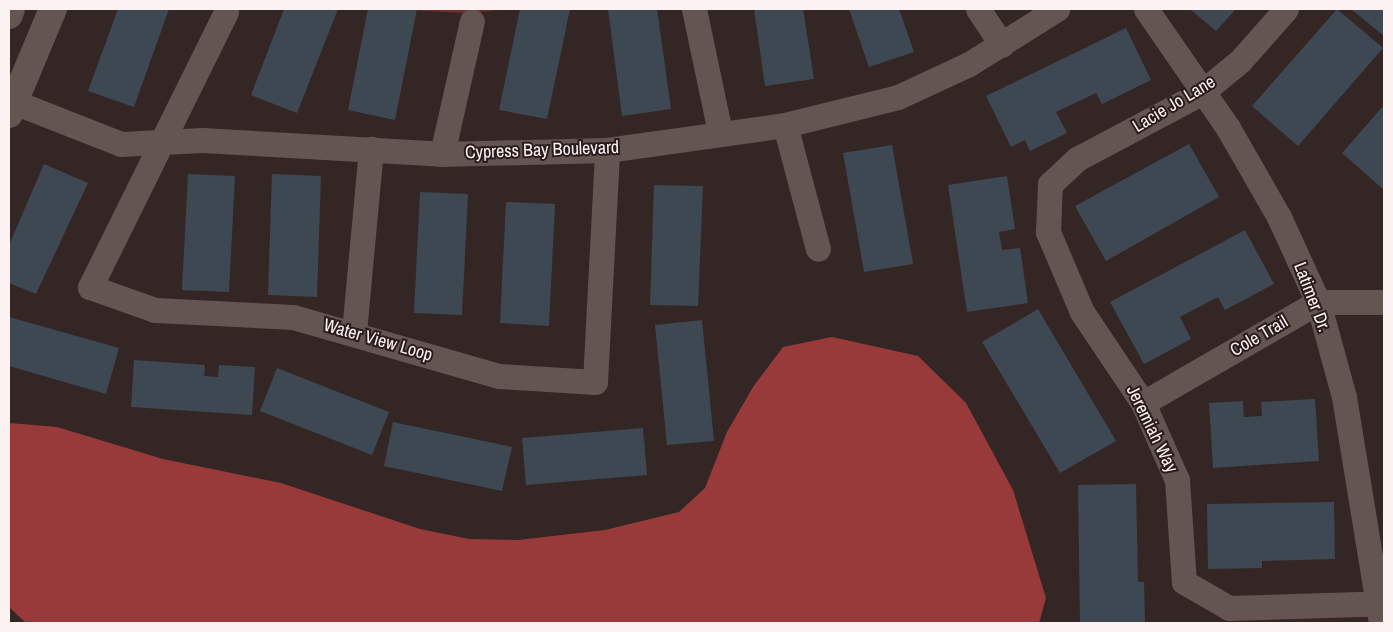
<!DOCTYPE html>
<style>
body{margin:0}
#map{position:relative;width:1393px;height:632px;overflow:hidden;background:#342625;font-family:"Archivo Narrow",sans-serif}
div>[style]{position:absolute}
.green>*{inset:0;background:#712f2e}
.water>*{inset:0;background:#993a3a}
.building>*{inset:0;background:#3e4852}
.street>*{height:25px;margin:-12.5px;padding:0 12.5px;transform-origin:12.5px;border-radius:12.5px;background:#645452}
.secondary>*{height:28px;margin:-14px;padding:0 14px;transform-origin:14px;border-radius:14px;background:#645452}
span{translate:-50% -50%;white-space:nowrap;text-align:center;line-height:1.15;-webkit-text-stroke:4px #2a1c1c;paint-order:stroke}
.street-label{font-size:18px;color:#fcf2f1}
.frame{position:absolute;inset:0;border:10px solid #fcf2f1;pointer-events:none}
</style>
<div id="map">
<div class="green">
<div style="clip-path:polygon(384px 9px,514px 9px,466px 13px)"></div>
</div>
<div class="water">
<div style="clip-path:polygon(832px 337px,918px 356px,966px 403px,1013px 490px,1046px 598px,1039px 623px,26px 623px,9px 607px,9px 423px,57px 427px,163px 459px,281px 483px,420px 529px,469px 539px,518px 540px,605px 530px,679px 512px,705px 488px,727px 432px,753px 387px,783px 347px)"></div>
</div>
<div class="building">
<div style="clip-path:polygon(118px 9px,169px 9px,134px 107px,88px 91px)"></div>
<div style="clip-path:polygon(284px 9px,338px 9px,297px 113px,251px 95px)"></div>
<div style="clip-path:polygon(368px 9px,417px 9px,395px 120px,348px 110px)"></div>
<div style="clip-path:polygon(520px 9px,570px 9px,547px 119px,499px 110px)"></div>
<div style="clip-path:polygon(608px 9px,657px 9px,671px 109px,622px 116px)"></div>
<div style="clip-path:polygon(754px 9px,803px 9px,814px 79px,765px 86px)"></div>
<div style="clip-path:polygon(849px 9px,899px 9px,914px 52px,869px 67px)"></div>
<div style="clip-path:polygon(1190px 9px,1236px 9px,1216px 31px)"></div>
<div style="clip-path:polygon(1337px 9px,1383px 48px,1298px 146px,1252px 106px)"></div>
<div style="clip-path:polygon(1351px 9px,1384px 9px,1384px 36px)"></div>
<div style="clip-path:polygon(1126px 28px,1151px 80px,1102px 104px,1096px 93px,1056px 112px,1067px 133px,1030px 151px,1025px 140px,1011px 147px,986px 96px)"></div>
<div style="clip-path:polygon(1384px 105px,1384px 190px,1342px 153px)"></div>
<div style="clip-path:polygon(1189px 144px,1219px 197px,1106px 261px,1075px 206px)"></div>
<div style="clip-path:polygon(892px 145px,913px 264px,864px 272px,843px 153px)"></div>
<div style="clip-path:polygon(44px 164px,88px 183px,36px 294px,9px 283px,9px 245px)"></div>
<div style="clip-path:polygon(188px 174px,235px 176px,229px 292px,182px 290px)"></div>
<div style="clip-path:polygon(272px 174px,321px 176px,317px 297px,268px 295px)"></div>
<div style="clip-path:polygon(1007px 176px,1015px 229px,999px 232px,1002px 250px,1020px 248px,1028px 303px,967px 312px,948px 185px)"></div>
<div style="clip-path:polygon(654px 185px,703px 186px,698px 306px,650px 305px)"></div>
<div style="clip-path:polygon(420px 192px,468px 194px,462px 315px,414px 313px)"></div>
<div style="clip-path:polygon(506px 202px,555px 204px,549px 326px,500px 323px)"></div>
<div style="clip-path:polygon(1245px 230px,1274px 284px,1225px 310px,1218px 297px,1180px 317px,1191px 339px,1144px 364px,1110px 302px)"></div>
<div style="clip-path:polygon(1038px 309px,1116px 441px,1060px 473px,982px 342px)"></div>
<div style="clip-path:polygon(9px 317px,119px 348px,106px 394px,9px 366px)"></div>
<div style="clip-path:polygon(702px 320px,714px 441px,667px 445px,655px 325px)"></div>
<div style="clip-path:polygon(134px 360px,205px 365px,204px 376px,218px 377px,219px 365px,255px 367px,252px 415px,131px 407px)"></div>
<div style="clip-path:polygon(277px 368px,389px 412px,372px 455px,260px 411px)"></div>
<div style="clip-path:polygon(1315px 399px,1319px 461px,1213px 468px,1209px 403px,1243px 401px,1244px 417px,1262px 416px,1261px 402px)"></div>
<div style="clip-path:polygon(393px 422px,512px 447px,502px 491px,384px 466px)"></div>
<div style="clip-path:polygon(643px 428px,647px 475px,526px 485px,522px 438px)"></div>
<div style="clip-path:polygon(1136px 484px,1138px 582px,1144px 582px,1145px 623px,1080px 623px,1078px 485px)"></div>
<div style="clip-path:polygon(1334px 502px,1335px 559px,1262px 561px,1262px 568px,1208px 569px,1207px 504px)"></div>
</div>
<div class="street">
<div style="left:694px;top:9px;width:126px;rotate:78.1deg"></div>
<div style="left:978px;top:9px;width:43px;rotate:56.3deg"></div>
<div style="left:1146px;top:9px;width:145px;rotate:55.4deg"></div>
<div style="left:1228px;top:128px;width:103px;rotate:60.2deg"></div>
<div style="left:1279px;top:217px;width:94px;rotate:65.4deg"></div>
<div style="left:1318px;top:302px;width:98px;rotate:74.7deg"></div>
<div style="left:1344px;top:397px;width:229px;rotate:80.7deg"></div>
<div style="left:1286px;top:9px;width:69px;rotate:131.5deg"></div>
<div style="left:1240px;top:61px;width:50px;rotate:140.6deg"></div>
<div style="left:1201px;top:93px;width:140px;rotate:152deg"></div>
<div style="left:1077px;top:159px;width:37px;rotate:137deg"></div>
<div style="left:1050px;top:184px;width:48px;rotate:92.4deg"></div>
<div style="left:1048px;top:232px;width:87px;rotate:67deg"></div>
<div style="left:1082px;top:312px;width:110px;rotate:56.2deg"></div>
<div style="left:1143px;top:403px;width:84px;rotate:66.2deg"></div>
<div style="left:1177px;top:480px;width:102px;rotate:86.1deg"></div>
<div style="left:1184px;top:582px;width:52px;rotate:30deg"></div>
<div style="left:1229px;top:608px;width:155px;rotate:-1.8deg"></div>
<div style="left:226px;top:12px;width:307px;rotate:116.3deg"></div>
<div style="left:90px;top:287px;width:69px;rotate:19.5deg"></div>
<div style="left:155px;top:310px;width:138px;rotate:2.9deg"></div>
<div style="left:293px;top:317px;width:214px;rotate:16deg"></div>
<div style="left:499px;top:376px;width:96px;rotate:3.6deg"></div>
<div style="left:595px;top:382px;width:232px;rotate:-87deg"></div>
<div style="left:9px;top:100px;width:120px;rotate:21.4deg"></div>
<div style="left:121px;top:144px;width:81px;rotate:-2.8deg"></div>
<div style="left:202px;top:140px;width:240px;rotate:3.3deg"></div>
<div style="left:442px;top:154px;width:165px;rotate:-1.4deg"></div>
<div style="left:607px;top:150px;width:180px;rotate:-8deg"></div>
<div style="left:785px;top:125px;width:116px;rotate:-13.9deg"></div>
<div style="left:898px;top:97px;width:78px;rotate:-24.9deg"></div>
<div style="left:969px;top:64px;width:104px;rotate:-32deg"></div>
<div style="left:785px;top:125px;width:128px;rotate:75.1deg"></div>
<div style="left:442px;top:154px;width:136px;rotate:-77.3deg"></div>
<div style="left:354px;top:332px;width:184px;rotate:-84.7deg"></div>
<div style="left:1143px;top:403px;width:202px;rotate:-30deg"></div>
<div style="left:1318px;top:302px;width:66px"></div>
</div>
<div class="secondary">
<div style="left:9px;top:15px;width:6px;rotate:-72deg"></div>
<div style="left:9px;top:114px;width:114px;rotate:-67.3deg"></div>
</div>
<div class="street-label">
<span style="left:1174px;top:104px;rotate:-31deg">Lacie Jo Lane</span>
<span style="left:542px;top:150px;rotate:-2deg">Cypress Bay Boulevard</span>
<span style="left:1312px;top:297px;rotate:69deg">Latimer Dr.</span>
<span style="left:1259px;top:336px;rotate:-30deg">Cole Trail</span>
<span style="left:378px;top:340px;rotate:16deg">Water View Loop</span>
<span style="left:1152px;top:429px;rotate:64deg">Jeremiah Way</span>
</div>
<div class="frame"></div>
</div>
